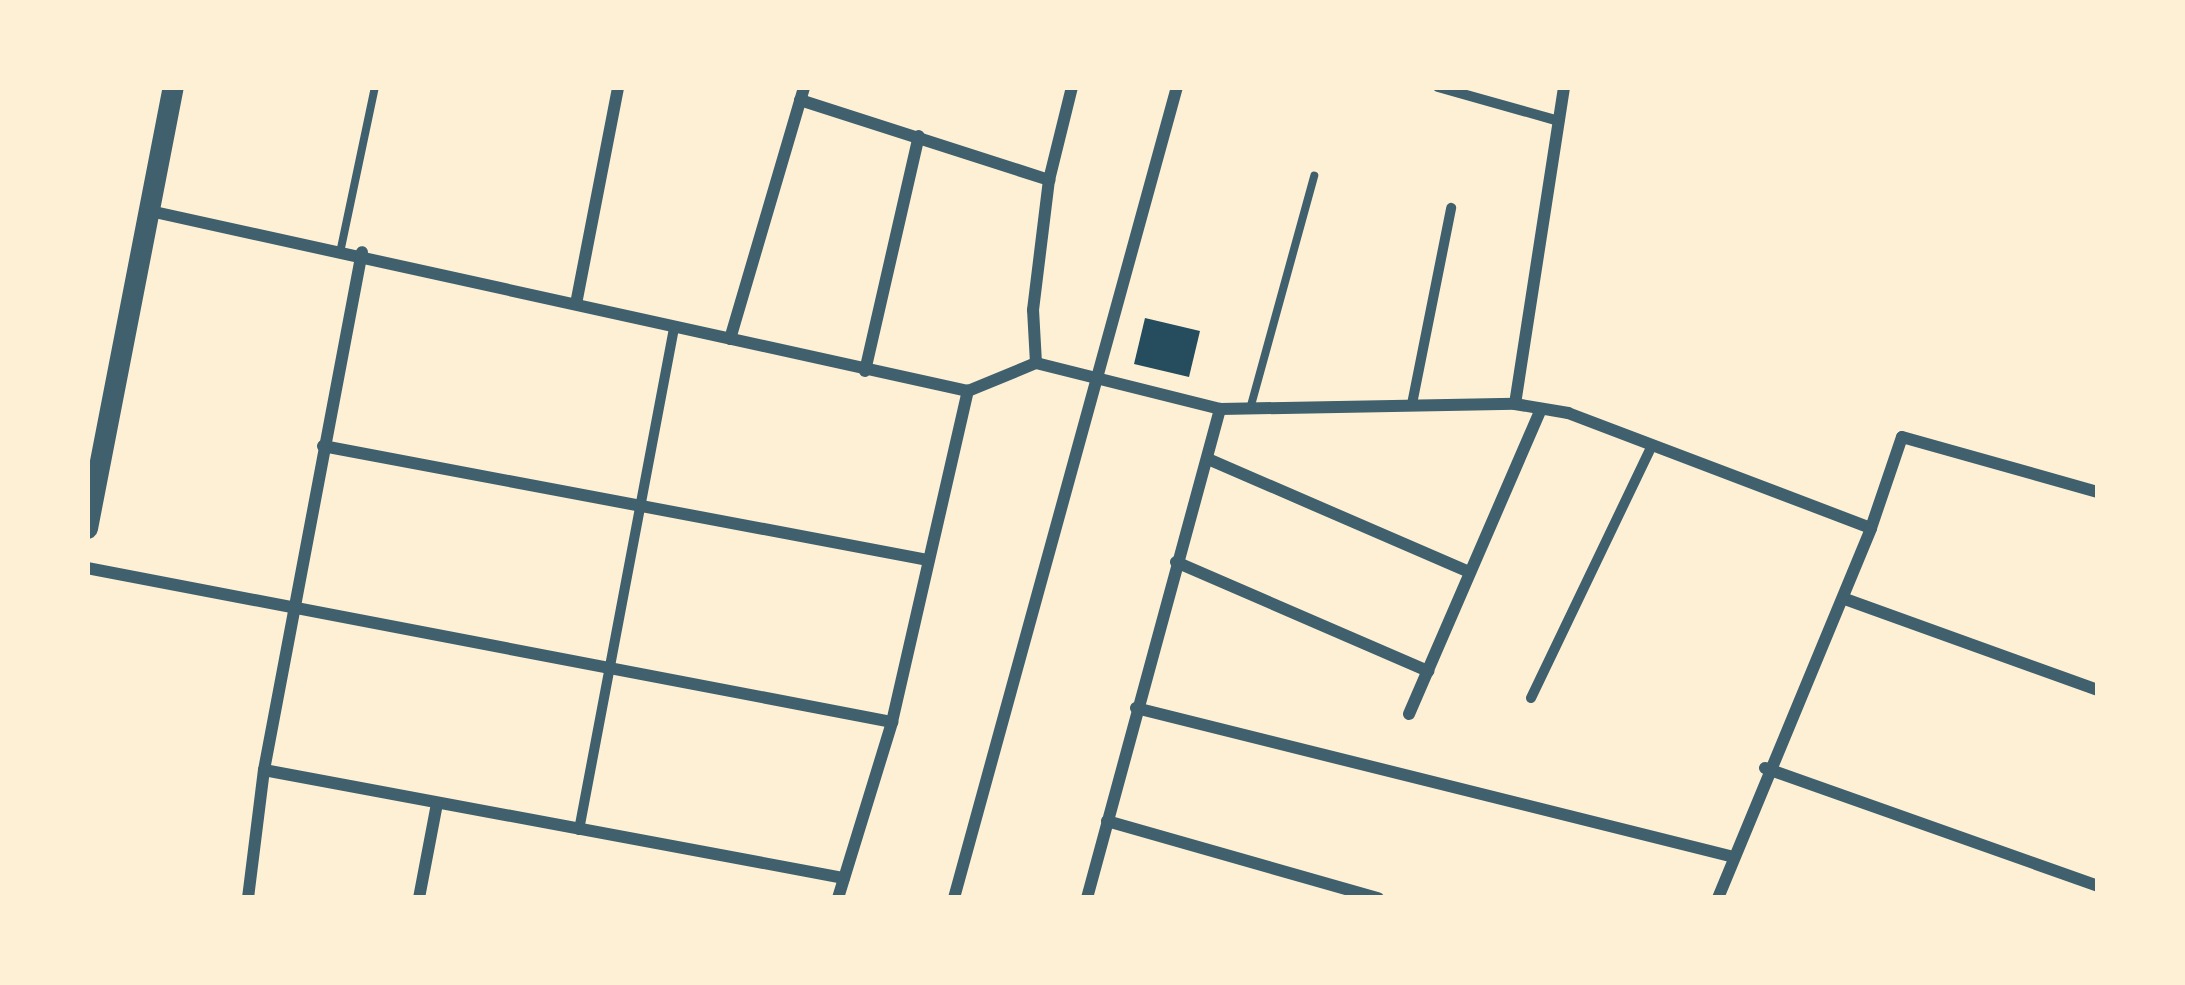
<!DOCTYPE html>
<style>
body{margin:0}
#map{position:relative;width:2185px;height:985px;overflow:hidden;background:#fdf0d5;font-family:"DejaVu Sans",sans-serif}
div>[style]{position:absolute}
.building>*{inset:0;background:#264d5e}
.service>*{height:8px;margin:-4px;padding:0 4px;transform-origin:4px;border-radius:4px;background:#3f606c}
.pedestrian>*{height:10px;margin:-5px;padding:0 5px;transform-origin:5px;border-radius:5px;background:#3f606c}
.minor>*{height:12px;margin:-6px;padding:0 6px;transform-origin:6px;border-radius:6px;background:#3f606c}
.tertiary>*{height:21px;margin:-10.5px;padding:0 10.5px;transform-origin:10.5px;border-radius:10.5px;background:#3f606c}
span{translate:-50% -50%;white-space:nowrap;text-align:center;line-height:1.15;-webkit-text-stroke:12px #fdf0d5;paint-order:stroke}
.frame{position:absolute;inset:0;border:90px solid #fdf0d5;pointer-events:none}
</style>
<div id="map">
<div class="building">
<div style="clip-path:polygon(1145px 318px,1200px 331px,1189px 377px,1134px 364px)"></div>
</div>
<div class="service">
<div style="left:341px;top:248px;width:165px;rotate:-78.1deg"></div>
<div style="left:1250px;top:409px;width:242px;rotate:-74.6deg"></div>
</div>
<div class="pedestrian">
<div style="left:1438px;top:87px;width:126px;rotate:15.7deg"></div>
<div style="left:1412px;top:404px;width:200px;rotate:-78.7deg"></div>
<div style="left:1531px;top:698px;width:280px;rotate:-64.4deg"></div>
<div style="left:579px;top:830px;width:511px;rotate:-79.28deg"></div>
</div>
<div class="minor">
<div style="left:800px;top:100px;width:262px;rotate:17.8deg"></div>
<div style="left:150px;top:211px;width:838px;rotate:12.41deg"></div>
<div style="left:968px;top:391px;width:74px;rotate:-22.4deg"></div>
<div style="left:1036px;top:363px;width:190px;rotate:14deg"></div>
<div style="left:1220px;top:409px;width:295px;rotate:-1deg"></div>
<div style="left:1515px;top:404px;width:54px;rotate:9.6deg"></div>
<div style="left:1568px;top:413px;width:324px;rotate:20.8deg"></div>
<div style="left:1871px;top:528px;width:96px;rotate:-71.2deg"></div>
<div style="left:1902px;top:437px;width:204px;rotate:15.7deg"></div>
<div style="left:576px;top:304px;width:221px;rotate:-79deg"></div>
<div style="left:730px;top:339px;width:263px;rotate:-73.6deg"></div>
<div style="left:1036px;top:363px;width:53px;rotate:-93.2deg"></div>
<div style="left:1033px;top:310px;width:131px;rotate:-83deg"></div>
<div style="left:1049px;top:180px;width:96px;rotate:-76.1deg"></div>
<div style="left:865px;top:371px;width:241px;rotate:-77.1deg"></div>
<div style="left:1515px;top:404px;width:321px;rotate:-81.2deg"></div>
<div style="left:323px;top:446px;width:616px;rotate:10.67deg"></div>
<div style="left:1208px;top:459px;width:284px;rotate:23.4deg"></div>
<div style="left:1176px;top:562px;width:275px;rotate:23.4deg"></div>
<div style="left:87px;top:568px;width:820px;rotate:10.83deg"></div>
<div style="left:1845px;top:599px;width:269px;rotate:19.8deg"></div>
<div style="left:1136px;top:708px;width:612px;rotate:13.99deg"></div>
<div style="left:1409px;top:714px;width:332px;rotate:-66.6deg"></div>
<div style="left:1765px;top:768px;width:353px;rotate:19.5deg"></div>
<div style="left:264px;top:770px;width:590px;rotate:10.55deg"></div>
<div style="left:1107px;top:821px;width:282px;rotate:15.9deg"></div>
<div style="left:248px;top:898px;width:129px;rotate:-82.9deg"></div>
<div style="left:264px;top:770px;width:527px;rotate:-79.29deg"></div>
<div style="left:419px;top:898px;width:96px;rotate:-79.2deg"></div>
<div style="left:838px;top:898px;width:184px;rotate:-72.9deg"></div>
<div style="left:892px;top:722px;width:340px;rotate:-77.1deg"></div>
<div style="left:954px;top:898px;width:841px;rotate:-74.63deg"></div>
<div style="left:1087px;top:898px;width:507px;rotate:-74.78deg"></div>
<div style="left:1718px;top:898px;width:400px;rotate:-67.5deg"></div>
</div>
<div class="tertiary">
<div style="left:87px;top:528px;width:449px;rotate:-79deg"></div>
</div>
<div class="frame"></div>
</div>
